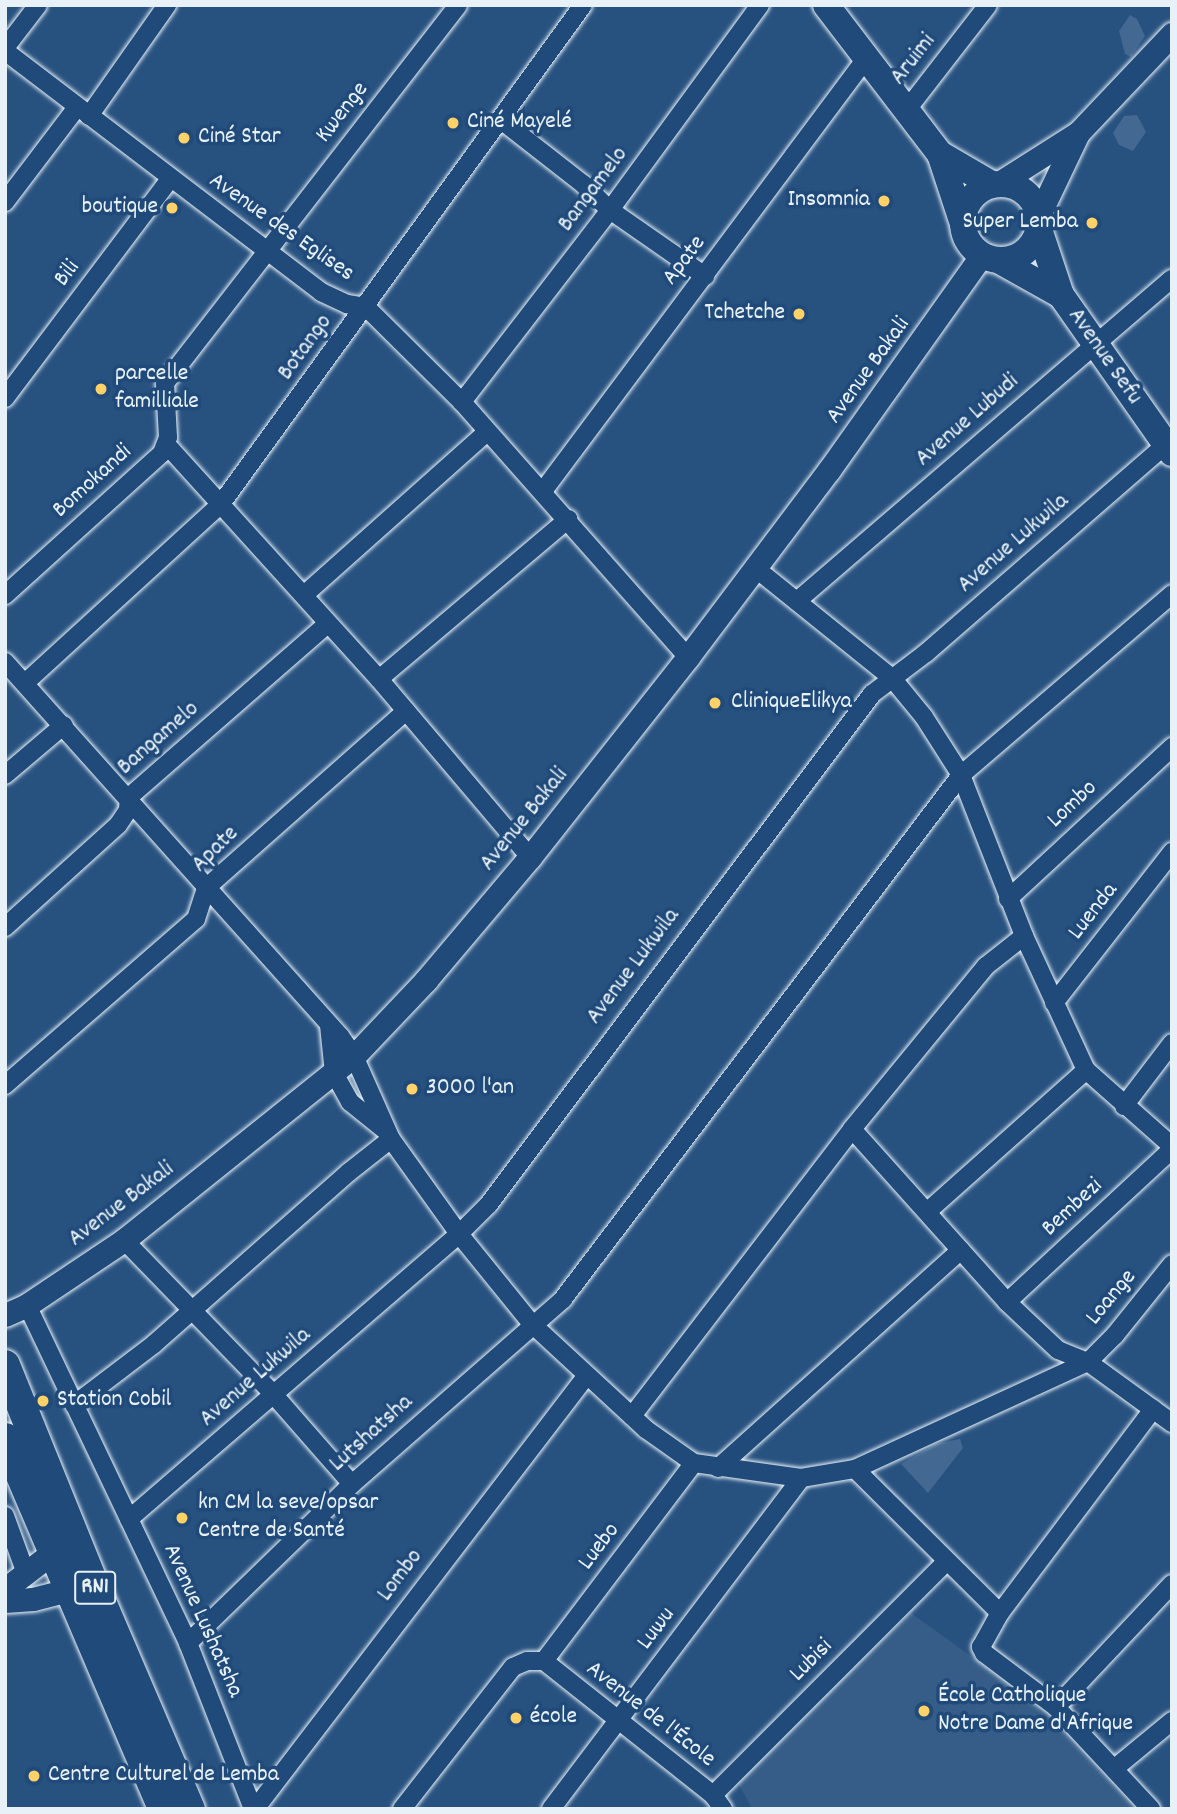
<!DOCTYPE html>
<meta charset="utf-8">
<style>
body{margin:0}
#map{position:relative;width:1177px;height:1814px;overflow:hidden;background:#27517f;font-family:Dekko,sans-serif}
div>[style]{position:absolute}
.built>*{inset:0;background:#355d88}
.green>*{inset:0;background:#436891}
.roads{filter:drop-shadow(0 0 2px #e8f1f8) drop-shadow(0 0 2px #e8f1f8)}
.minor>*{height:18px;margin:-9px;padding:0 9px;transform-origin:9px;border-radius:9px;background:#1f4a7a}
.tertiary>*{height:23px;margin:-11.5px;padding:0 11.5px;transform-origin:11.5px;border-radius:11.5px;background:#1f4a7a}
.secondary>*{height:26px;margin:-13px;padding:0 13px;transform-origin:13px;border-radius:13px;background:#1f4a7a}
.secondary>.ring{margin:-13px;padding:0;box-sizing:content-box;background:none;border:26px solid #1f4a7a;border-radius:50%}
.trunk>*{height:30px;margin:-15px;padding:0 15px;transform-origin:15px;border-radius:15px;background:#1f4a7a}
.dots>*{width:19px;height:19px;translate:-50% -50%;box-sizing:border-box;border:4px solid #1f4a7a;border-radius:50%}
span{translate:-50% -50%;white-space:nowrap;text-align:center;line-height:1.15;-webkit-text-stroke:7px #1f4a7a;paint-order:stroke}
.shield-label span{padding:2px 5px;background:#1f4a7a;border:2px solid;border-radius:5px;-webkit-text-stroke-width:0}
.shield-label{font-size:23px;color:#e8f1f8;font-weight:700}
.street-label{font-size:24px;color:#e8f1f8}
.poi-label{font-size:24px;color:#e8f1f8}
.left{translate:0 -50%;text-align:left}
.right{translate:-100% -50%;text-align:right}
.frame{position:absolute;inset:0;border:7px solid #e8f1f8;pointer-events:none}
</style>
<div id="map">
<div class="built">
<div style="clip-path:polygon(911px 1613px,1018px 1690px,1063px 1733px,1134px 1809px,752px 1809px,736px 1779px)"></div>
</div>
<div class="green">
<div style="clip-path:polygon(1130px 15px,1137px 19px,1145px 36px,1131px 57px,1125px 54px,1119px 31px)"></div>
<div style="clip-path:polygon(1137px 115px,1146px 132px,1133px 151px,1119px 145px,1113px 133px,1124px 116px)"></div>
<div style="clip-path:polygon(960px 1439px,963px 1448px,928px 1493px,901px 1464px,936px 1444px)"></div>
</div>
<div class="roads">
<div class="minor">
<div style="left:5px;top:48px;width:54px;rotate:-52.5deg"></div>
<div style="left:5px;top:51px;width:397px;rotate:37.3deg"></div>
<div style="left:321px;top:292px;width:29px;rotate:25deg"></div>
<div style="left:347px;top:304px;width:19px;rotate:9deg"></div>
<div style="left:905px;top:112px;width:135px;rotate:-52.2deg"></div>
<div style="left:89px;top:116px;width:136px;rotate:-54.9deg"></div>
<div style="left:501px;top:120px;width:104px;rotate:38deg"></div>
<div style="left:583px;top:184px;width:37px;rotate:44deg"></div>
<div style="left:610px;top:210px;width:116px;rotate:34.8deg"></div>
<div style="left:5px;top:202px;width:119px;rotate:-52.8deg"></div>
<div style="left:366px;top:307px;width:135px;rotate:44.7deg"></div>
<div style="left:462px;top:402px;width:341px;rotate:48.5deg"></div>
<div style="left:5px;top:398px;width:274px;rotate:-53deg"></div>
<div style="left:462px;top:402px;width:242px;rotate:-52.4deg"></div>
<div style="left:610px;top:210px;width:254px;rotate:-53.8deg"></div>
<div style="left:166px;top:444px;width:317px;rotate:47.8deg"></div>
<div style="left:379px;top:679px;width:233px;rotate:49.7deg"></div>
<div style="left:543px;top:491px;width:538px;rotate:-53.24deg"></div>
<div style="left:754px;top:567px;width:177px;rotate:38.8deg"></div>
<div style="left:892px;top:678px;width:50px;rotate:50.6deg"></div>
<div style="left:924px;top:717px;width:69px;rotate:57.5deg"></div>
<div style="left:961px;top:775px;width:173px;rotate:68.6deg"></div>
<div style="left:1024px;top:936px;width:148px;rotate:65.2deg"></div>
<div style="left:1086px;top:1070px;width:115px;rotate:41.5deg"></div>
<div style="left:5px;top:595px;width:212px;rotate:-42.1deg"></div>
<div style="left:162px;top:453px;width:17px;rotate:-69deg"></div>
<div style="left:168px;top:437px;width:54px;rotate:-93.2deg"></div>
<div style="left:165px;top:383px;width:478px;rotate:-52.2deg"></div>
<div style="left:304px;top:595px;width:245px;rotate:-41.7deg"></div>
<div style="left:797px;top:601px;width:494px;rotate:-40.7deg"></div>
<div style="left:5px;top:662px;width:502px;rotate:48.15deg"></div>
<div style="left:340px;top:1036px;width:24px;rotate:55deg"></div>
<div style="left:354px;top:1056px;width:91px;rotate:66deg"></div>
<div style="left:391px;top:1139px;width:117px;rotate:54.4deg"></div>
<div style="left:459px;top:1234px;width:116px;rotate:51deg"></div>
<div style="left:532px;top:1324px;width:156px;rotate:42.7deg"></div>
<div style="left:647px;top:1430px;width:57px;rotate:35.1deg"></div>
<div style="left:694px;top:1463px;width:108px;rotate:8deg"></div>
<div style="left:801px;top:1478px;width:55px;rotate:-9.5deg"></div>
<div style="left:855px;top:1469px;width:256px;rotate:-24.7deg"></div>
<div style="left:1088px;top:1362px;width:38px;rotate:-45deg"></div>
<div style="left:1115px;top:1335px;width:91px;rotate:-51.2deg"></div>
<div style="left:379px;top:679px;width:248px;rotate:-40.2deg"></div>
<div style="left:26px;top:682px;width:264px;rotate:-42.4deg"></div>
<div style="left:221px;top:504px;width:616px;rotate:-54.04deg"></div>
<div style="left:5px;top:775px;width:77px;rotate:-40.3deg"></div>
<div style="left:1008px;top:899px;width:224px;rotate:-42.8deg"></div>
<div style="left:5px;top:927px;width:152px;rotate:-42.1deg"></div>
<div style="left:118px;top:825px;width:18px;rotate:-56deg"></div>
<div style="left:128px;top:810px;width:13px;rotate:-86deg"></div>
<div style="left:129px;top:797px;width:263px;rotate:-41.1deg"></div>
<div style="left:1054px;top:1003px;width:192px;rotate:-52deg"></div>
<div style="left:329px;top:1025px;width:48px;rotate:84.1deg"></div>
<div style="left:334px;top:1073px;width:33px;rotate:61deg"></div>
<div style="left:350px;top:1102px;width:45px;rotate:38.7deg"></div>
<div style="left:5px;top:1085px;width:253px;rotate:-41deg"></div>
<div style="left:196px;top:919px;width:33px;rotate:-72deg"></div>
<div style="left:206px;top:888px;width:267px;rotate:-41.5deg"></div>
<div style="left:1124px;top:1106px;width:79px;rotate:-52.7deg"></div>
<div style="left:852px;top:1129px;width:232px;rotate:48.1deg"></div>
<div style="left:1007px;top:1302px;width:70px;rotate:43.3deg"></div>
<div style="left:1058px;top:1350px;width:32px;rotate:22deg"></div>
<div style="left:1088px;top:1362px;width:104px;rotate:36deg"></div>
<div style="left:928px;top:1211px;width:212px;rotate:-41.7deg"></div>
<div style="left:124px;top:1240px;width:216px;rotate:45.9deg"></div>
<div style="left:274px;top:1395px;width:118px;rotate:48.8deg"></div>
<div style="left:1007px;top:1302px;width:225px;rotate:-42.8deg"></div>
<div style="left:27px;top:1305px;width:374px;rotate:64.5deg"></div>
<div style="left:188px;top:1643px;width:178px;rotate:68.6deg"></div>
<div style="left:74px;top:1405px;width:101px;rotate:-37.3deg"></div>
<div style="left:154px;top:1344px;width:260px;rotate:-41.4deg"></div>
<div style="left:349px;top:1172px;width:53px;rotate:-38.2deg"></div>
<div style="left:632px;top:1416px;width:362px;rotate:-52.5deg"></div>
<div style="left:852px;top:1129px;width:211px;rotate:-50.6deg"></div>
<div style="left:986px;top:966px;width:48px;rotate:-38.3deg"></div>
<div style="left:718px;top:1468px;width:326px;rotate:-41.9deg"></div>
<div style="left:855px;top:1469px;width:204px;rotate:44.8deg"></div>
<div style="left:5px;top:1516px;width:59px;rotate:70deg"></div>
<div style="left:129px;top:1519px;width:436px;rotate:-40.8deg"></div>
<div style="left:459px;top:1234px;width:42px;rotate:-45deg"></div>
<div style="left:489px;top:1204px;width:638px;rotate:-53.09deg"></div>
<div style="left:872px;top:694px;width:68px;rotate:-37.2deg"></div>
<div style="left:926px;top:653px;width:326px;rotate:-41deg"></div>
<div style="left:188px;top:1643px;width:228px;rotate:-44.1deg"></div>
<div style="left:352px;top:1484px;width:281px;rotate:-41.2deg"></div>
<div style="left:563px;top:1299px;width:658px;rotate:-52.78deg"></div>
<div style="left:961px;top:775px;width:278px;rotate:-40.6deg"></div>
<div style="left:544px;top:1661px;width:248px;rotate:-52.9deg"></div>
<div style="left:544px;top:1661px;width:216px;rotate:38.4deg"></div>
<div style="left:713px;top:1795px;width:17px;rotate:54deg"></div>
<div style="left:1056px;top:1707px;width:169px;rotate:-46.7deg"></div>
<div style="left:1115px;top:1768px;width:74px;rotate:-39.5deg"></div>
<div style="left:713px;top:1795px;width:330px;rotate:-45deg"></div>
<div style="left:255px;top:1809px;width:546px;rotate:-52.58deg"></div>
<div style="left:402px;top:1809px;width:180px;rotate:-52deg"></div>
<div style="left:513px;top:1667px;width:15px;rotate:-23deg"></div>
<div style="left:527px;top:1661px;width:17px"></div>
<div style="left:551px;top:1809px;width:415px;rotate:-52.9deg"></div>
<div style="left:1151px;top:1809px;width:139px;rotate:-133deg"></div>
<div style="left:1056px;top:1707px;width:90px;rotate:-143.1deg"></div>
<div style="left:984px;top:1653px;width:7px;rotate:-117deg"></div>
<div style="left:981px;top:1647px;width:39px;rotate:-61deg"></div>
<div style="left:1000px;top:1613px;width:255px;rotate:-53.1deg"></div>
</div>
<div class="tertiary">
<div style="left:996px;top:185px;width:97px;rotate:-32.4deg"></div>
<div style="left:1038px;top:217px;width:93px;rotate:-64.5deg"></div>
<div style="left:1078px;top:133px;width:137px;rotate:-46.5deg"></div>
<div style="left:5px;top:1315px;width:24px;rotate:-24deg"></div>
<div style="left:27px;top:1305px;width:117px;rotate:-33.8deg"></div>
<div style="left:124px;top:1240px;width:295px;rotate:-38.7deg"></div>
<div style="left:354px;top:1056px;width:105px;rotate:-46.5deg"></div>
<div style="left:426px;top:980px;width:161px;rotate:-49.8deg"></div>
<div style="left:530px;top:857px;width:255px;rotate:-51.7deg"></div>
<div style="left:688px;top:657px;width:234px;rotate:-53deg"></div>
<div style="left:829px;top:470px;width:264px;rotate:-54.6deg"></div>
<div style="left:5px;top:1589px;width:77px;rotate:-37.6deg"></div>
<div style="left:5px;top:1601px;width:28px;rotate:-4deg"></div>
<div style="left:33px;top:1599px;width:53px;rotate:-14.3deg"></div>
</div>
<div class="secondary">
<div style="left:826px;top:5px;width:188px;rotate:52.6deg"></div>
<div style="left:940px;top:154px;width:61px;rotate:30.3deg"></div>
<div style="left:940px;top:154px;width:74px;rotate:71.8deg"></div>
<div class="ring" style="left:963px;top:184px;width:50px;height:50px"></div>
<div style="left:1038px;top:226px;width:73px;rotate:71.6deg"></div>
<div style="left:1061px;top:295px;width:193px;rotate:54.9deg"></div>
<div style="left:998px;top:260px;width:72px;rotate:29.1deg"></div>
</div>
<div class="trunk">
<div style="left:5px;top:1365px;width:235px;rotate:68deg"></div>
<div style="left:93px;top:1583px;width:246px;rotate:66.8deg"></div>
<div style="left:5px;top:1438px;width:403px;rotate:66.9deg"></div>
</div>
</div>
<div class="dots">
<div style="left:453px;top:123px;background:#ffd166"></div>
<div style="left:184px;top:138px;background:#ffd166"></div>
<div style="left:884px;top:201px;background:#ffd166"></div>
<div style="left:172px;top:208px;background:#ffd166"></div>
<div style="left:1092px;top:223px;background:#ffd166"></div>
<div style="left:799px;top:314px;background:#ffd166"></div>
<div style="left:101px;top:389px;background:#ffd166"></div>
<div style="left:715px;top:703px;background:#ffd166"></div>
<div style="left:412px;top:1089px;background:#ffd166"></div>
<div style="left:43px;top:1401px;background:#ffd166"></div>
<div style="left:182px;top:1518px;background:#ffd166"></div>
<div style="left:924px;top:1711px;background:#ffd166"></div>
<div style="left:516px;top:1718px;background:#ffd166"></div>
<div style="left:34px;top:1776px;background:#ffd166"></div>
</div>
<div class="shield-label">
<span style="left:95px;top:1588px">RN1</span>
</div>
<div class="street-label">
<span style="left:914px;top:60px;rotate:-52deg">Aruimi</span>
<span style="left:343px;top:113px;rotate:-52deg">Kwenge</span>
<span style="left:594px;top:190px;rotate:-53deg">Bangamelo</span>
<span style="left:281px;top:228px;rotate:35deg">Avenue des Eglises</span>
<span style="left:685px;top:261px;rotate:-53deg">Apate</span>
<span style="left:68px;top:274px;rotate:-53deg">Bili</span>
<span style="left:306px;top:348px;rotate:-54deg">Botango</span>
<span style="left:1104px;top:357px;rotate:55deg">Avenue Sefu</span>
<span style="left:869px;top:371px;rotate:-54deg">Avenue Bakali</span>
<span style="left:968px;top:421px;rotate:-41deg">Avenue Lubudi</span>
<span style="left:93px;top:482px;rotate:-42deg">Bomokandi</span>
<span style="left:1014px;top:544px;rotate:-41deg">Avenue Lukwila</span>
<span style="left:159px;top:739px;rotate:-41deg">Bangamelo</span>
<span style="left:1073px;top:805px;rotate:-43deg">Lombo</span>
<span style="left:525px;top:820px;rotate:-51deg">Avenue Bakali</span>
<span style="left:216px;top:850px;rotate:-45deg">Apate</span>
<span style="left:1094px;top:912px;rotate:-52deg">Luenda</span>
<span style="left:634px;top:967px;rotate:-53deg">Avenue Lukwila</span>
<span style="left:122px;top:1205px;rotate:-37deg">Avenue Bakali</span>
<span style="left:1073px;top:1208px;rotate:-43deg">Bembezi</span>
<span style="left:1112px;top:1298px;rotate:-50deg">Loange</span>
<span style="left:256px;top:1378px;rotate:-41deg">Avenue Lukwila</span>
<span style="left:372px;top:1434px;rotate:-42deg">Lutshatsha</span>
<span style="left:600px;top:1547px;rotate:-53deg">Luebo</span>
<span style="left:401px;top:1576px;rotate:-53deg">Lombo</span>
<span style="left:202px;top:1621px;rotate:66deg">Avenue Lushatsha</span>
<span style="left:657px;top:1629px;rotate:-53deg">Luwu</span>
<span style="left:812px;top:1661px;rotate:-45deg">Lubisi</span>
<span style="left:650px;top:1715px;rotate:38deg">Avenue de l'École</span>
</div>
<div class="poi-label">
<span class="left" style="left:467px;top:123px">Ciné Mayelé</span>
<span class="left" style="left:198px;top:138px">Ciné Star</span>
<span class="right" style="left:870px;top:201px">Insomnia</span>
<span class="right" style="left:158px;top:208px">boutique</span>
<span class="right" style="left:1078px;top:223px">Super Lemba</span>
<span class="right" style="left:785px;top:314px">Tchetche</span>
<span class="left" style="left:115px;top:389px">parcelle<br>familliale</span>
<span class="left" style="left:731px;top:703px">CliniqueElikya</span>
<span class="left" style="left:426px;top:1089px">3000 l'an</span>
<span class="left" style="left:57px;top:1401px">Station Cobil</span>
<span class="left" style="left:198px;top:1518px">kn CM la seve/opsar<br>Centre de Santé</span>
<span class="left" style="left:938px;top:1711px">École Catholique<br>Notre Dame d'Afrique</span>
<span class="left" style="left:530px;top:1718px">école</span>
<span class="left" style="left:48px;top:1776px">Centre Culturel de Lemba</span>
</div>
<div class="frame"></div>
</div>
